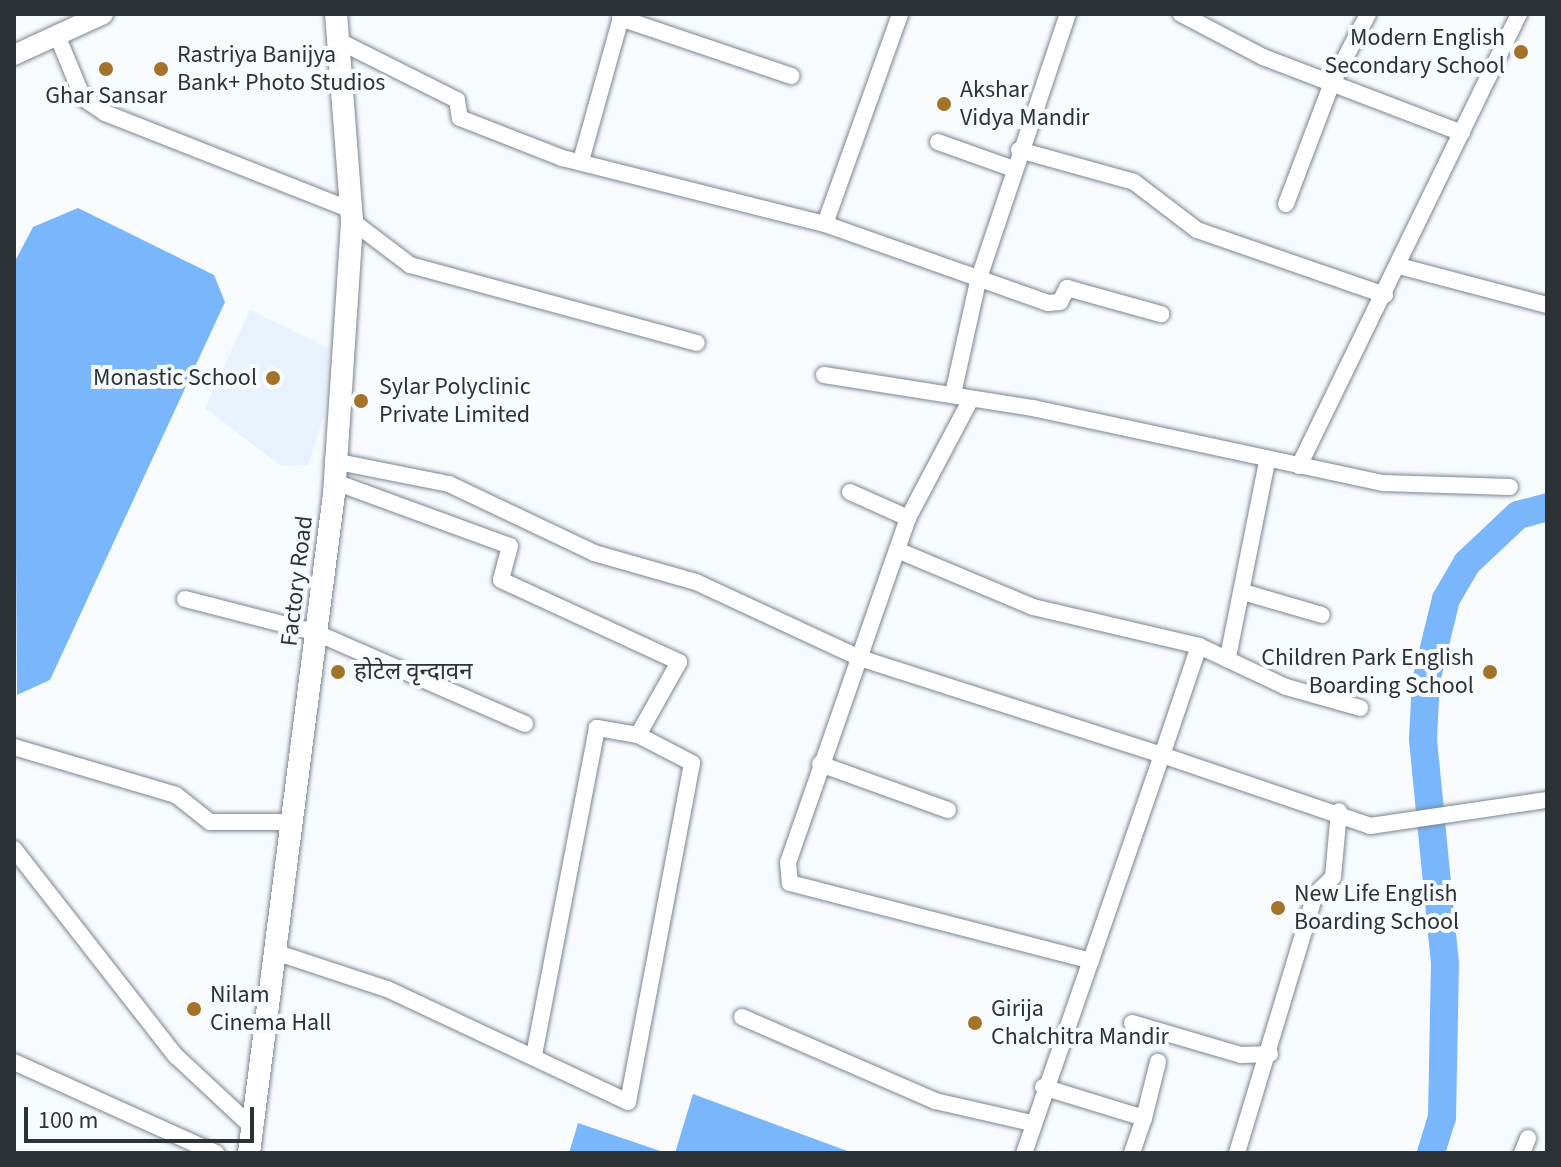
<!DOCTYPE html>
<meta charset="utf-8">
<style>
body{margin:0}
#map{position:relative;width:1561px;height:1167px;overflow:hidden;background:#f8fbfe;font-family:"Source Sans 3","Noto Sans Devanagari",sans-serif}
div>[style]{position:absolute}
.built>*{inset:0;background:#e7f2fe}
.water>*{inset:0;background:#7ab6fb}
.river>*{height:28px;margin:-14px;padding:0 14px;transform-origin:14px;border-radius:14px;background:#7ab6fb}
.roads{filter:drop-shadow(0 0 2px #7a8591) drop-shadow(0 0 2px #7a8591)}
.minor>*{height:16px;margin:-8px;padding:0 8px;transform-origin:8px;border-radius:8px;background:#fff}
.tertiary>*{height:20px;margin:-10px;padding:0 10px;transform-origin:10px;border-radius:10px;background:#fff}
.secondary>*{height:22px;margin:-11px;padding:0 11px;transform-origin:11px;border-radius:11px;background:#fff}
.dots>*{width:22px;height:22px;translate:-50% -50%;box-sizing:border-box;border:4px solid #f8fbfe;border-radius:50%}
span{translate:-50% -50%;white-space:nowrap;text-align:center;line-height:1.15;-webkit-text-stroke:8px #f8fbfe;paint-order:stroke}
.poi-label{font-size:24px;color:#2d3237}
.right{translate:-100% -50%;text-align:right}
.left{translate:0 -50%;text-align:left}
.street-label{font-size:24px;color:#2d3237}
.frame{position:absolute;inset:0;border:16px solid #2d3237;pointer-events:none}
.scale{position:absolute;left:24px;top:1107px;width:230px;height:36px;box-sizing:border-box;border:4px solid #2d3237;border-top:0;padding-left:10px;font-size:24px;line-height:28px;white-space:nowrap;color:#2d3237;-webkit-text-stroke:6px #f8fbfe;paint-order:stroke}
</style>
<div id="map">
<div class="built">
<div style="clip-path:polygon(250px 310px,329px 348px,324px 416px,308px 465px,281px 466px,205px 408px)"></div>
</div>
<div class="water">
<div style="clip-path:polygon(78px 208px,214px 275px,225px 302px,50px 680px,17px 695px,14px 263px,33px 227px)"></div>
<div style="clip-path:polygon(693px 1094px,850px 1152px,675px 1153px)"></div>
<div style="clip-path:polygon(578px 1123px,666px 1153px,569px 1153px)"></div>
</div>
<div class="river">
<div style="left:1431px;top:1153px;width:37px;rotate:-73deg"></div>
<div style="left:1442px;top:1118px;width:154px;rotate:-88.9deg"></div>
<div style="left:1445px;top:964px;width:227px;rotate:-95.6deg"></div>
<div style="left:1423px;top:738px;width:57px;rotate:-87deg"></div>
<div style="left:1426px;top:681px;width:84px;rotate:-76.3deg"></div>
<div style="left:1446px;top:599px;width:42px;rotate:-59.7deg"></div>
<div style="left:1467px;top:563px;width:70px;rotate:-43.3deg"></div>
<div style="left:1518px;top:515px;width:30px;rotate:-15deg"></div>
</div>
<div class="roads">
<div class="minor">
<div style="left:1181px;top:14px;width:93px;rotate:27.7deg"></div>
<div style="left:1263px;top:57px;width:213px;rotate:20.9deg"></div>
<div style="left:620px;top:18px;width:181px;rotate:18.7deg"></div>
<div style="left:57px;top:35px;width:68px;rotate:67.6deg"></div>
<div style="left:83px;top:98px;width:27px;rotate:34deg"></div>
<div style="left:105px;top:113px;width:259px;rotate:21.5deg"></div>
<div style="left:339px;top:41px;width:132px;rotate:26.6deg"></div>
<div style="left:457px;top:100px;width:18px;rotate:81deg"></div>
<div style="left:460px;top:118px;width:110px;rotate:21.4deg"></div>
<div style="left:562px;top:158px;width:271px;rotate:14.1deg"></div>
<div style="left:825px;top:224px;width:237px;rotate:19.5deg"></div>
<div style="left:1048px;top:303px;width:12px;rotate:-5deg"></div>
<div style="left:1060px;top:302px;width:16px;rotate:-63deg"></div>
<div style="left:1067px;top:288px;width:98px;rotate:15.5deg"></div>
<div style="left:938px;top:142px;width:81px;rotate:19.6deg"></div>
<div style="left:1019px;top:150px;width:119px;rotate:15.5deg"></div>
<div style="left:1134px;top:182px;width:79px;rotate:37.3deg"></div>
<div style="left:1197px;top:230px;width:199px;rotate:19.1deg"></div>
<div style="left:581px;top:161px;width:153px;rotate:-74.4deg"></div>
<div style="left:1286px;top:204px;width:129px;rotate:-69.2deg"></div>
<div style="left:1332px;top:83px;width:78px;rotate:-62.4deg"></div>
<div style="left:352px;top:221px;width:73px;rotate:37.2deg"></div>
<div style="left:410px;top:265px;width:297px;rotate:15.2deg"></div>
<div style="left:825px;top:224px;width:223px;rotate:-70.3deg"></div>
<div style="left:1399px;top:266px;width:153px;rotate:14.8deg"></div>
<div style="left:824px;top:375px;width:212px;rotate:9deg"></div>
<div style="left:1033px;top:408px;width:358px;rotate:12.1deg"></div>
<div style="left:1383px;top:483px;width:127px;rotate:1.8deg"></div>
<div style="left:953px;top:394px;width:116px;rotate:-77.5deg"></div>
<div style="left:978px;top:281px;width:282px;rotate:-71.4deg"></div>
<div style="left:971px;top:399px;width:135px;rotate:117.9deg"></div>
<div style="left:908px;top:518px;width:364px;rotate:109.2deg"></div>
<div style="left:788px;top:862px;width:21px;rotate:85deg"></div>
<div style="left:790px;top:883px;width:311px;rotate:14.5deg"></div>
<div style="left:333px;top:461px;width:118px;rotate:11.2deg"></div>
<div style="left:449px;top:484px;width:161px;rotate:25.4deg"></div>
<div style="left:594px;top:553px;width:106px;rotate:15.9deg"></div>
<div style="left:696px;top:582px;width:181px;rotate:24.9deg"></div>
<div style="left:860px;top:658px;width:317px;rotate:17.8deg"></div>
<div style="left:1162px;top:755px;width:421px;rotate:109.1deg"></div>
<div style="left:1299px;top:466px;width:503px;rotate:-64.05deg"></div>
<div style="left:335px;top:482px;width:186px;rotate:20.1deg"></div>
<div style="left:510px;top:546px;width:35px;rotate:105deg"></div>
<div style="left:501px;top:580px;width:196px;rotate:24.7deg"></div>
<div style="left:679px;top:662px;width:84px;rotate:119.3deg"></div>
<div style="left:638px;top:735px;width:42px;rotate:-170.3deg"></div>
<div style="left:597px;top:728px;width:333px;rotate:100.9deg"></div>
<div style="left:850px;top:492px;width:64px;rotate:24.1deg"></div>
<div style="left:897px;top:550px;width:147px;rotate:22.7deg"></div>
<div style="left:1033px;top:607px;width:171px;rotate:13.2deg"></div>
<div style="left:1199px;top:646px;width:96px;rotate:25.2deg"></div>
<div style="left:1286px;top:687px;width:77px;rotate:15.8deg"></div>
<div style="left:1243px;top:592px;width:82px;rotate:16.2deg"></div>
<div style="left:185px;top:599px;width:136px;rotate:14.4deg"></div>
<div style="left:317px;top:633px;width:227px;rotate:23.6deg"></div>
<div style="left:1199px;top:646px;width:115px;rotate:108.7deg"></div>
<div style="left:1162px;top:755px;width:220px;rotate:18.8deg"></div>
<div style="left:1370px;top:826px;width:179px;rotate:-8.4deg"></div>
<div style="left:1228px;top:657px;width:200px;rotate:-78.7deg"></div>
<div style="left:14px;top:747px;width:169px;rotate:16.5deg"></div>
<div style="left:176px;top:795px;width:43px;rotate:38.5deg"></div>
<div style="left:210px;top:822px;width:83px"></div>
<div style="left:820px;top:764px;width:136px;rotate:19.8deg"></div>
<div style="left:14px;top:849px;width:263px;rotate:52deg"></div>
<div style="left:176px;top:1056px;width:101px;rotate:43deg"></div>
<div style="left:275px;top:952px;width:118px;rotate:18.3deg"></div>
<div style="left:387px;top:989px;width:266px;rotate:25.1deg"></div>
<div style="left:628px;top:1102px;width:345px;rotate:-79.3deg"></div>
<div style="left:692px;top:763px;width:61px;rotate:-152.6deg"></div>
<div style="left:742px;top:1017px;width:210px;rotate:23.5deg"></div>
<div style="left:935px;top:1101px;width:99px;rotate:12.8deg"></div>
<div style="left:1132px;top:1023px;width:114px;rotate:16.4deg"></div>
<div style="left:1241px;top:1055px;width:29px;rotate:-2deg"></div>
<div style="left:14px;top:1062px;width:222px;rotate:24.3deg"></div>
<div style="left:1043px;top:1087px;width:106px;rotate:17.1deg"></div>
<div style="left:1144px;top:1118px;width:37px;rotate:109deg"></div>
<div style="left:1144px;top:1118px;width:58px;rotate:-76deg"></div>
<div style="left:1237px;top:1153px;width:270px;rotate:-73.2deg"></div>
<div style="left:1315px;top:895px;width:25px;rotate:-45deg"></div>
<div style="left:1333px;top:877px;width:66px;rotate:-84.8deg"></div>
<div style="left:1522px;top:1153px;width:16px;rotate:-68deg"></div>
</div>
<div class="tertiary">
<div style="left:14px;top:55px;width:98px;rotate:-24.7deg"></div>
</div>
<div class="secondary">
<div style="left:249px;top:1153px;width:664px;rotate:-82.65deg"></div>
<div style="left:334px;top:494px;width:274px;rotate:-86.2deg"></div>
<div style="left:352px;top:221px;width:208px;rotate:-94.4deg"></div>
</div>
</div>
<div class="dots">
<div style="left:1521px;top:52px;background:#a47229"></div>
<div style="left:106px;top:69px;background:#a47229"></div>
<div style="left:161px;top:69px;background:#a47229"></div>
<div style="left:944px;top:104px;background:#a47229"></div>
<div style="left:273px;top:378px;background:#a47229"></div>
<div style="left:361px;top:401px;background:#a47229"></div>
<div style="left:338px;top:672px;background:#a47229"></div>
<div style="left:1490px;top:672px;background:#a47229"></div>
<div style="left:1278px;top:908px;background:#a47229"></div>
<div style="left:194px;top:1009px;background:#a47229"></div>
<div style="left:975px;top:1023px;background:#a47229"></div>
</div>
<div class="poi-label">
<span class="right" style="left:1505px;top:52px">Modern English<br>Secondary School</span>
<span class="left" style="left:177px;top:69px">Rastriya Banijya<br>Bank+ Photo Studios</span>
<span class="left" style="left:960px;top:104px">Akshar<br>Vidya Mandir</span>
<span style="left:106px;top:96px">Ghar Sansar</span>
<span class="right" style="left:257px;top:378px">Monastic School</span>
<span class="left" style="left:379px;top:401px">Sylar Polyclinic<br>Private Limited</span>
<span class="right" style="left:1474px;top:672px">Children Park English<br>Boarding School</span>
<span class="left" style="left:354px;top:672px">होटेल वृन्दावन</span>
<span class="left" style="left:1294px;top:908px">New Life English<br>Boarding School</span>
<span class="left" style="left:210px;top:1009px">Nilam<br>Cinema Hall</span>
<span class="left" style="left:991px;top:1023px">Girija<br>Chalchitra Mandir</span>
</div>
<div class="street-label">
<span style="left:297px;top:581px;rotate:-83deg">Factory Road</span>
</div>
<div class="frame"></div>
<div class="scale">100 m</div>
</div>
